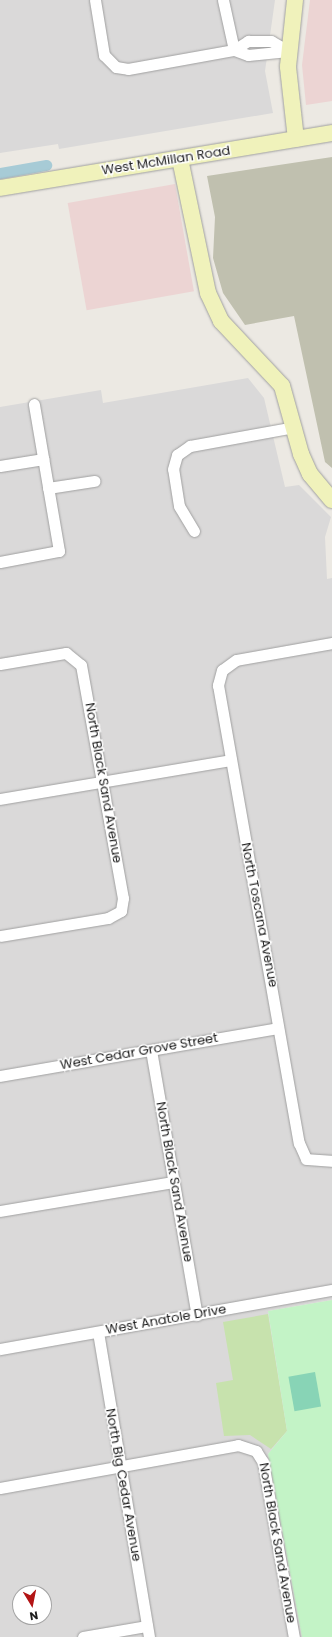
<!DOCTYPE html>
<html>
<head>
<meta charset="utf-8">
<style>
  body { margin:0 }
  #map { position:relative; width:332px; height:1637px; overflow:hidden; background:#ece9e3; font-family:Poppins,sans-serif }
  div>[style] { position:absolute }
  .residential>* { inset:0; background:#dad9d9 }
  .commercial>* { inset:0; background:#ecd4d3; transform-origin:0 0 }
  .construction>* { inset:0; background:#c0c0af }
  .grass>* { inset:0; background:#c7e2ad }
  .park>* { inset:0; background:#c3f3c6 }
  .pitch>* { inset:0; background:#88d4b6; transform-origin:0 0 }
  .canal>* { height:11px; margin:-5.5px; padding:0 5.5px; transform-origin:5.5px; border-radius:5.5px; background:#a7cbd6 }
  .roads { filter:drop-shadow(0 0 1px #a0a0a0) drop-shadow(0 0 1px #a0a0a0) }
  .street>* { height:11px; margin:-5.5px; padding:0 5.5px; transform-origin:5.5px; border-radius:5.5px; background:#fff }
  .secondary>* { height:16px; margin:-8px; padding:0 8px; transform-origin:8px; border-radius:8px; background:#f0f2bb }
  span { translate:-50% -50%; white-space:nowrap; text-align:center; line-height:1.15; -webkit-text-stroke:3px #fff; paint-order:stroke }
  .street-label { font-size:13px; color:#1c1c1c }
  .north { position:absolute; left:12px; top:1585px; width:40px; height:40px; box-sizing:border-box; background:#fff; border:1px solid #a4a4a4; border-radius:50%; rotate:170deg; font-size:11px; font-weight:700; line-height:16px; text-align:center; color:#1c1c1c }
  .north::after { content:''; display:block; margin:auto; width:14px; height:18px; background:#b31415; clip-path:polygon(50% 0,100% 100%,50% 72%,0 100%) }
</style>
</head>
<body>
<div id="map">
  <div class="residential">
    <i style="clip-path:polygon(0 0,275px 0,265px 71px,273px 113px,59px 149px,58px 144px,0 153px)"></i>
    <i style="clip-path:polygon(evenodd,248px 378px,264px 398px,285px 487px,299px 485px,331px 517px,325px 537px,327px 579px,332px 578px,332px 1300px,268px 1311px,287px 1431px,268px 1454px,302px 1637px,0 1637px,0 407px,101px 390px,103px 403px,248px 378px,20px 1593px,44px 1593px,44px 1617px,20px 1617px,20px 1593px)"></i>
  </div>
  <div class="commercial">
    <i style="clip-path:polygon(310px 0,332px 0,332px 101px,306px 105px,302px 65px)"></i>
    <i style="left:175px;top:184px;width:109px;height:109px;rotate:80deg"></i>
  </div>
  <div class="construction">
    <i style="clip-path:polygon(332px 157px,332px 468px,325px 462px,294px 316px,245px 325px,223px 293px,213px 258px,215px 217px,207px 176px)"></i>
  </div>
  <div class="grass">
    <i style="clip-path:polygon(268px 1314px,287px 1431px,271px 1449px,250px 1435px,224px 1436px,216px 1383px,233px 1380px,223px 1322px)"></i>
  </div>
  <div class="park">
    <i style="clip-path:polygon(332px 1300px,332px 1637px,302px 1637px,268px 1454px,287px 1431px,268px 1311px)"></i>
  </div>
  <div class="pitch">
    <i style="left:315px;top:1372px;width:35px;height:27px;rotate:80deg"></i>
  </div>
  <div class="canal">
    <i style="left:0;top:173px;width:47px;rotate:-9.9deg"></i>
  </div>
  <div class="roads">
    <div class="street">
      <i style="left:95px;top:0;width:56px;rotate:80.7deg"></i>
      <i style="left:104px;top:55px;width:17px;rotate:45deg"></i>
      <i style="left:116px;top:67px;width:12px;rotate:9deg"></i>
      <i style="left:128px;top:69px;width:108px;rotate:-10.2deg"></i>
      <i style="left:234px;top:50px;width:17px;rotate:-33deg"></i>
      <i style="left:248px;top:41px;width:23px"></i>
      <i style="left:271px;top:41px;width:20px;rotate:30deg"></i>
      <i style="left:288px;top:51px;width:40px;rotate:174.3deg"></i>
      <i style="left:248px;top:55px;width:15px;rotate:-160deg"></i>
      <i style="left:223px;top:0;width:51px;rotate:77.6deg"></i>
      <i style="left:0;top:466px;width:44px;rotate:-9.2deg"></i>
      <i style="left:48px;top:488px;width:47px;rotate:-8.7deg"></i>
      <i style="left:194px;top:531px;width:29px;rotate:-121deg"></i>
      <i style="left:179px;top:506px;width:37px;rotate:-99deg"></i>
      <i style="left:173px;top:469px;width:15px;rotate:-74deg"></i>
      <i style="left:177px;top:455px;width:16px;rotate:-35deg"></i>
      <i style="left:190px;top:446px;width:107px;rotate:-10.3deg"></i>
      <i style="left:0;top:562px;width:60px;rotate:-10.6deg"></i>
      <i style="left:59px;top:551px;width:149px;rotate:-99.7deg"></i>
      <i style="left:332px;top:643px;width:97px;rotate:170deg"></i>
      <i style="left:236px;top:660px;width:17px;rotate:144deg"></i>
      <i style="left:222px;top:670px;width:16px;rotate:105deg"></i>
      <i style="left:218px;top:685px;width:465px;rotate:80deg"></i>
      <i style="left:299px;top:1143px;width:17px;rotate:66deg"></i>
      <i style="left:306px;top:1159px;width:26px;rotate:4deg"></i>
      <i style="left:0;top:664px;width:67px;rotate:-9.5deg"></i>
      <i style="left:66px;top:653px;width:19px;rotate:39deg"></i>
      <i style="left:81px;top:665px;width:237px;rotate:79.8deg"></i>
      <i style="left:123px;top:898px;width:13px;rotate:99deg"></i>
      <i style="left:121px;top:911px;width:15px;rotate:152deg"></i>
      <i style="left:108px;top:918px;width:109px;rotate:170.5deg"></i>
      <i style="left:0;top:799px;width:234px;rotate:-9.6deg"></i>
      <i style="left:151px;top:1050px;width:269px;rotate:80.2deg"></i>
      <i style="left:0;top:1076px;width:282px;rotate:-9.8deg"></i>
      <i style="left:0;top:1211px;width:176px;rotate:-9.5deg"></i>
      <i style="left:98px;top:1332px;width:309px;rotate:80.5deg"></i>
      <i style="left:0;top:1349px;width:337px;rotate:-10.1deg"></i>
      <i style="left:0;top:1488px;width:242px;rotate:-10.2deg"></i>
      <i style="left:238px;top:1445px;width:19px;rotate:18deg"></i>
      <i style="left:256px;top:1451px;width:13px;rotate:58deg"></i>
      <i style="left:263px;top:1462px;width:178px;rotate:80deg"></i>
      <i style="left:83px;top:1637px;width:65px;rotate:-9.8deg"></i>
    </div>
    <div class="secondary">
      <i style="left:295px;top:0;width:67px;rotate:96deg"></i>
      <i style="left:288px;top:67px;width:72px;rotate:83.7deg"></i>
      <i style="left:180px;top:159px;width:137px;rotate:78.2deg"></i>
      <i style="left:208px;top:293px;width:31px;rotate:65deg"></i>
      <i style="left:221px;top:321px;width:89px;rotate:46.8deg"></i>
      <i style="left:282px;top:386px;width:71px;rotate:74.4deg"></i>
      <i style="left:301px;top:454px;width:22px;rotate:66deg"></i>
      <i style="left:310px;top:474px;width:34px;rotate:50deg"></i>
      <i style="left:0;top:188px;width:337px;rotate:-9.4deg"></i>
    </div>
  </div>
  <div class="street-label">
    <span style="left:166px;top:161px;rotate:-9deg">West McMillan Road</span>
    <span style="left:103px;top:783px;rotate:80deg">North Black Sand Avenue</span>
    <span style="left:259px;top:915px;rotate:79deg">North Toscana Avenue</span>
    <span style="left:139px;top:1052px;rotate:-10deg">West Cedar Grove Street</span>
    <span style="left:174px;top:1182px;rotate:80deg">North Black Sand Avenue</span>
    <span style="left:166px;top:1320px;rotate:-10deg">West Anatole Drive</span>
    <span style="left:123px;top:1485px;rotate:80deg">North Big Cedar Avenue</span>
    <span style="left:277px;top:1543px;rotate:80deg">North Black Sand Avenue</span>
  </div>
  <div class="north">N</div>
</div>
</body>
</html>
